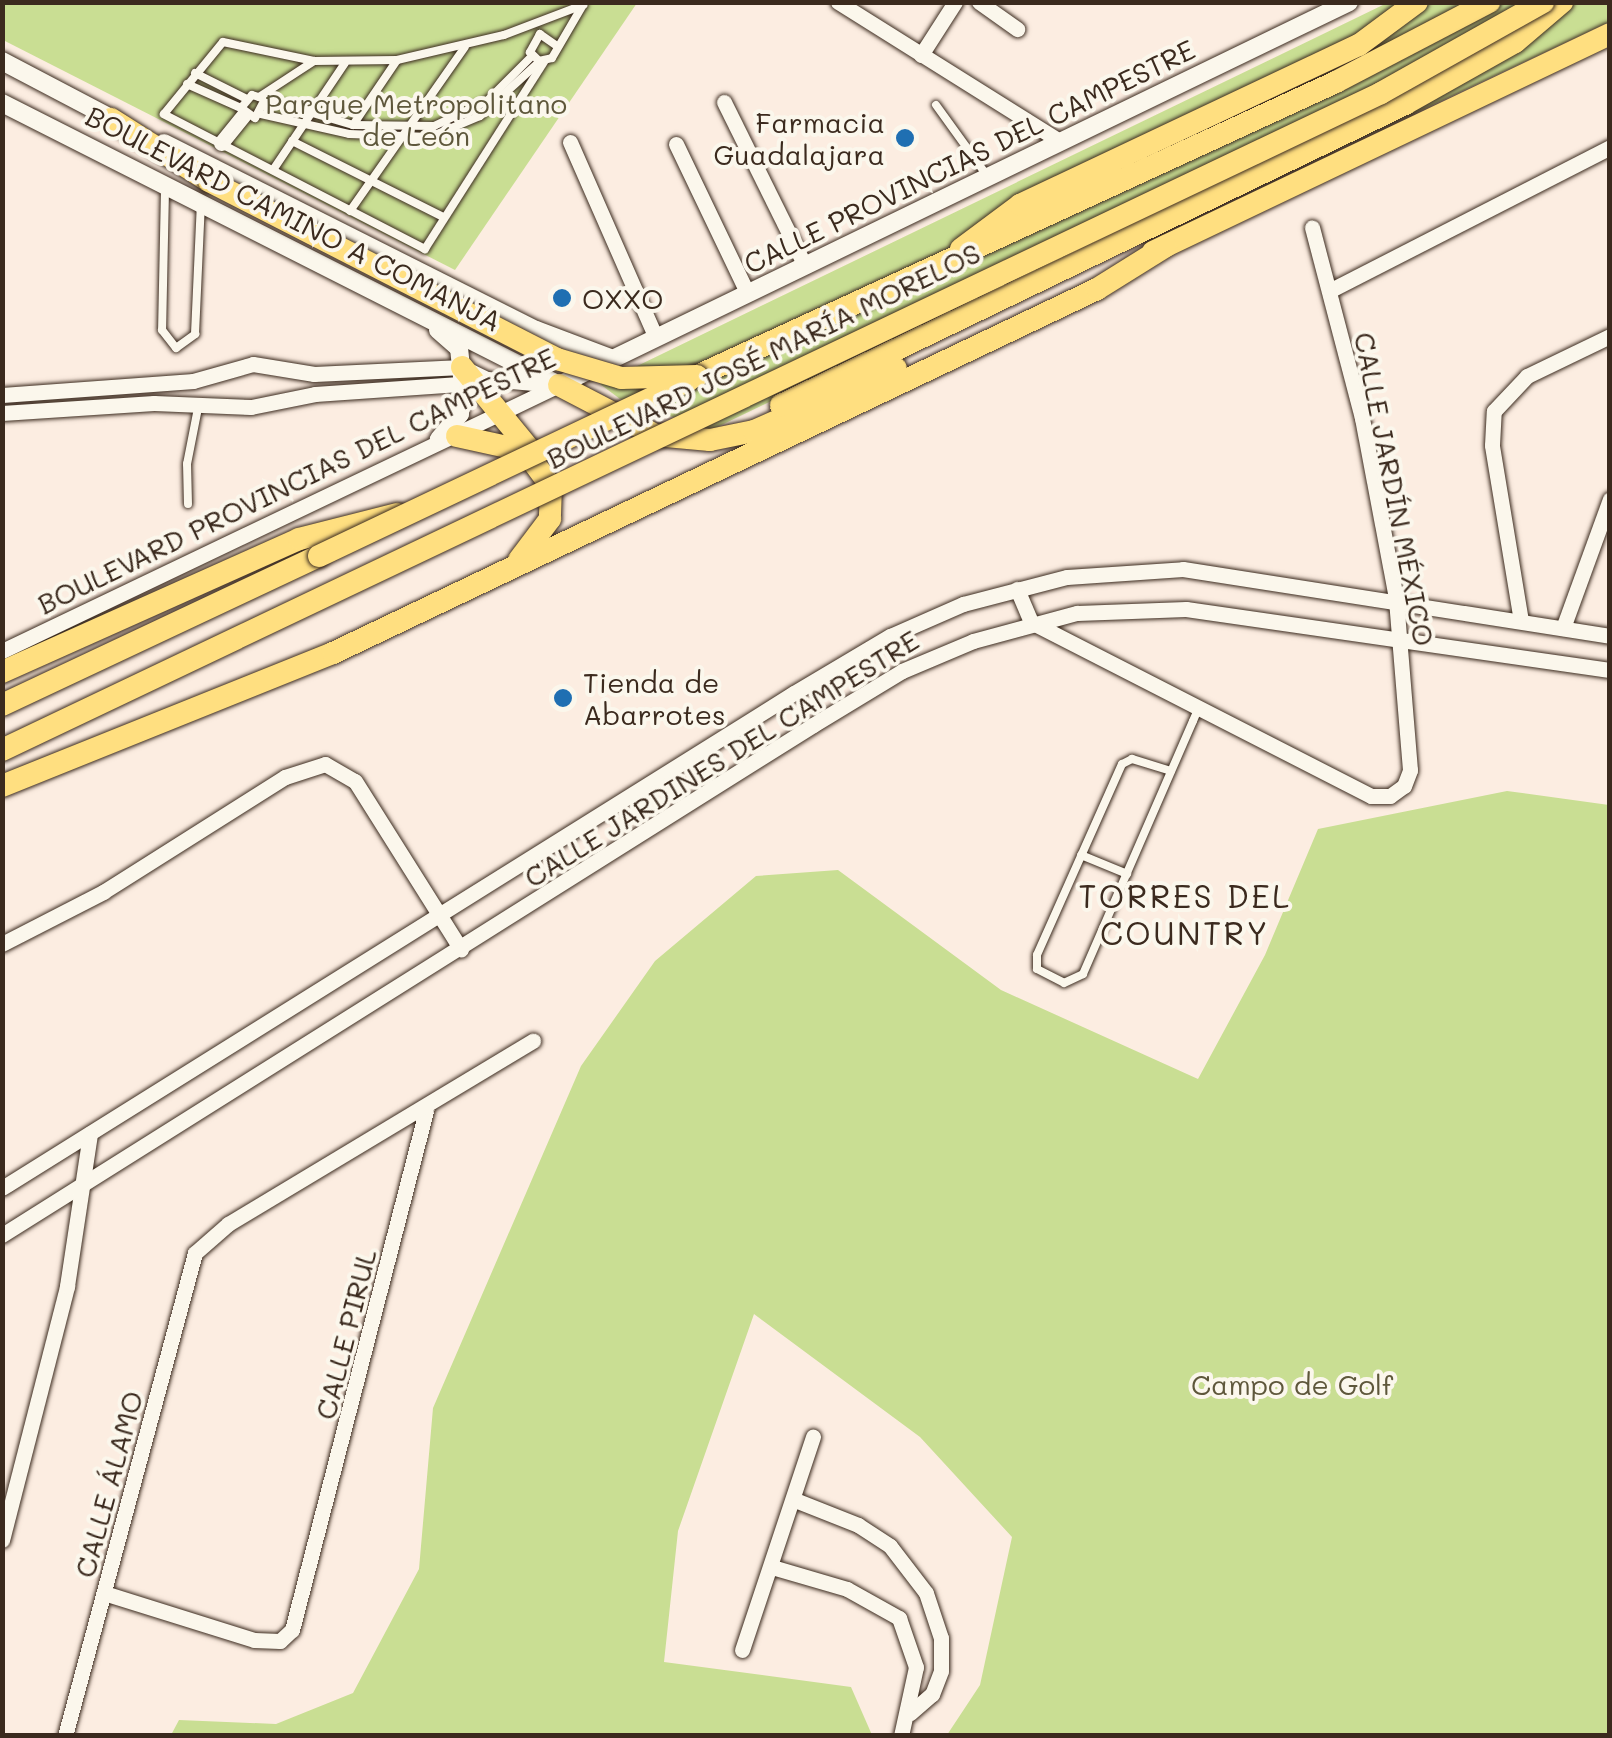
<!DOCTYPE html>
<html>
<head>
<meta charset="utf-8">
<style>
  body { margin:0 }
  #map { position:relative; width:1612px; height:1738px; overflow:hidden; background:#fcede1; font-family:Mali,sans-serif }
  div>[style] { position:absolute }
  .green>* { inset:0; background:#c9de93 }
  .roads { filter:drop-shadow(0 0 2px #3b2a1e) drop-shadow(0 0 2px #3b2a1e) }
  .service>* { height:8px; margin:-4px; padding:0 4px; transform-origin:4px; border-radius:4px; background:#fbf7ec }
  .minor>* { height:15px; margin:-7.5px; padding:0 7.5px; transform-origin:7.5px; border-radius:7.5px; background:#fbf7ec }
  .tertiary>* { height:18px; margin:-9px; padding:0 9px; transform-origin:9px; border-radius:9px; background:#fbf7ec }
  .primary>* { height:22px; margin:-11px; padding:0 11px; transform-origin:11px; border-radius:11px; background:#ffdf80 }
  .bridges { filter:drop-shadow(0 0 2px #3b2a1e) drop-shadow(0 0 2px #3b2a1e) }
  .primary-bridge>* { height:22px; margin:-11px; padding:0 11px; transform-origin:11px; border-radius:11px; background:#ffdf80 }
  .dots>* { width:28px; height:28px; translate:-50% -50%; box-sizing:border-box; border:5px solid #fbf7ec; border-radius:50% }
  span { translate:-50% -50%; white-space:nowrap; text-align:center; line-height:1.15; -webkit-text-stroke:8px #fbf7ec; paint-order:stroke }
  .park-label { font-size:28px; color:#5e573b }
  .poi-label { font-size:28px; color:#3b2a1e }
  .right { translate:-100% -50%; text-align:right }
  .left { translate:0 -50%; text-align:left }
  .street-label { font-size:28px; color:#3b2a1e }
  .quarter-label { font-size:32px; color:#3b2a1e; letter-spacing:2.5px }
  .frame { position:absolute; inset:0; border:5px solid #3b2a1e; pointer-events:none }
</style>
</head>
<body>
<div id="map">
  <div class="green">
    <i style="clip-path:polygon(2px 3px,637px 3px,455px 270px,3px 40px)"></i>
    <i style="clip-path:polygon(1387px 3px,1609px 3px,1609px 22px,915px 349px,1026px 279px,711px 430px,620px 399px,600px 384px)"></i>
    <i style="clip-path:polygon(1507px 791px,1609px 805px,1609px 1735px,947px 1735px,980px 1685px,1012px 1537px,920px 1437px,754px 1314px,678px 1531px,664px 1662px,851px 1687px,872px 1735px,171px 1735px,179px 1720px,276px 1724px,353px 1693px,419px 1569px,433px 1408px,581px 1066px,655px 961px,756px 876px,838px 870px,1001px 990px,1198px 1079px,1265px 955px,1318px 829px)"></i>
  </div>
  <div class="roads">
    <div class="service">
      <i style="left:557px;top:46px;width:21px;rotate:-145deg"></i>
      <i style="left:540px;top:34px;width:21px;rotate:119deg"></i>
      <i style="left:530px;top:52px;width:13px;rotate:45deg"></i>
      <i style="left:539px;top:61px;width:13px;rotate:-13deg"></i>
      <i style="left:552px;top:58px;width:61px;rotate:-59.7deg"></i>
      <i style="left:544px;top:62px;width:222px;rotate:122.5deg"></i>
      <i style="left:425px;top:249px;width:294px;rotate:-152.7deg"></i>
      <i style="left:164px;top:114px;width:93px;rotate:-50.7deg"></i>
      <i style="left:223px;top:42px;width:93px;rotate:11.8deg"></i>
      <i style="left:314px;top:61px;width:83px;rotate:-0.7deg"></i>
      <i style="left:397px;top:60px;width:110px;rotate:-13.2deg"></i>
      <i style="left:504px;top:35px;width:85px;rotate:-20.8deg"></i>
      <i style="left:195px;top:73px;width:56px;rotate:26.6deg"></i>
      <i style="left:187px;top:84px;width:59px;rotate:24deg"></i>
      <i style="left:259px;top:97px;width:66px;rotate:-33.2deg"></i>
      <i style="left:263px;top:103px;width:17px;rotate:118deg"></i>
      <i style="left:255px;top:118px;width:17px;rotate:-144deg"></i>
      <i style="left:241px;top:108px;width:17px;rotate:-50deg"></i>
      <i style="left:252px;top:95px;width:105px;rotate:16.5deg"></i>
      <i style="left:353px;top:125px;width:81px;rotate:0.7deg"></i>
      <i style="left:434px;top:126px;width:59px;rotate:-25.3deg"></i>
      <i style="left:487px;top:101px;width:64px;rotate:-45deg"></i>
      <i style="left:936px;top:105px;width:89px;rotate:54.2deg"></i>
      <i style="left:261px;top:114px;width:90px;rotate:12.8deg"></i>
      <i style="left:349px;top:134px;width:81px;rotate:2.1deg"></i>
      <i style="left:430px;top:137px;width:54px;rotate:-22.8deg"></i>
      <i style="left:480px;top:116px;width:79px;rotate:-42.4deg"></i>
      <i style="left:353px;top:125px;width:78px;rotate:-55.9deg"></i>
      <i style="left:292px;top:141px;width:169px;rotate:26.7deg"></i>
      <i style="left:273px;top:170px;width:129px;rotate:-56.1deg"></i>
      <i style="left:165px;top:190px;width:140px;rotate:91.2deg"></i>
      <i style="left:162px;top:330px;width:23px;rotate:52deg"></i>
      <i style="left:176px;top:348px;width:24px;rotate:-36deg"></i>
      <i style="left:195px;top:334px;width:130px;rotate:-87.4deg"></i>
      <i style="left:350px;top:211px;width:200px;rotate:-55deg"></i>
      <i style="left:188px;top:504px;width:40px;rotate:-91.4deg"></i>
      <i style="left:187px;top:464px;width:62px;rotate:-78.9deg"></i>
      <i style="left:1171px;top:771px;width:41px;rotate:-162.9deg"></i>
      <i style="left:1132px;top:759px;width:11px;rotate:153deg"></i>
      <i style="left:1122px;top:764px;width:209px;rotate:114deg"></i>
      <i style="left:1037px;top:955px;width:14px;rotate:90deg"></i>
      <i style="left:1037px;top:969px;width:30px;rotate:27deg"></i>
      <i style="left:1064px;top:983px;width:21px;rotate:-25deg"></i>
      <i style="left:1083px;top:974px;width:276px;rotate:-66.5deg"></i>
      <i style="left:1193px;top:721px;width:15px;rotate:-67deg"></i>
      <i style="left:1081px;top:855px;width:50px;rotate:22.4deg"></i>
    </div>
    <div class="minor">
      <i style="left:838px;top:2px;width:263px;rotate:32.1deg"></i>
      <i style="left:979px;top:2px;width:47px;rotate:35.4deg"></i>
      <i style="left:921px;top:55px;width:63px;rotate:-57.3deg"></i>
      <i style="left:724px;top:102px;width:183px;rotate:63.7deg"></i>
      <i style="left:570px;top:142px;width:214px;rotate:66.3deg"></i>
      <i style="left:221px;top:143px;width:36px;rotate:-51deg"></i>
      <i style="left:676px;top:144px;width:166px;rotate:64.4deg"></i>
      <i style="left:1331px;top:290px;width:314px;rotate:-27.1deg"></i>
      <i style="left:2px;top:395px;width:192px;rotate:-4.2deg"></i>
      <i style="left:193px;top:381px;width:62px;rotate:-15.8deg"></i>
      <i style="left:253px;top:364px;width:62px;rotate:9.3deg"></i>
      <i style="left:314px;top:374px;width:148px;rotate:-2.7deg"></i>
      <i style="left:462px;top:367px;width:28px;rotate:26deg"></i>
      <i style="left:487px;top:379px;width:69px;rotate:5deg"></i>
      <i style="left:2px;top:413px;width:152px;rotate:-3.8deg"></i>
      <i style="left:154px;top:403px;width:97px;rotate:2.4deg"></i>
      <i style="left:251px;top:407px;width:65px;rotate:-11.5deg"></i>
      <i style="left:315px;top:394px;width:159px;rotate:-4deg"></i>
      <i style="left:1017px;top:589px;width:36px;rotate:67deg"></i>
      <i style="left:1031px;top:622px;width:382px;rotate:27.1deg"></i>
      <i style="left:1371px;top:796px;width:19px"></i>
      <i style="left:1390px;top:796px;width:17px;rotate:-36deg"></i>
      <i style="left:1404px;top:786px;width:17px;rotate:-69deg"></i>
      <i style="left:1410px;top:770px;width:173px;rotate:-94.7deg"></i>
      <i style="left:1396px;top:598px;width:183px;rotate:-100.7deg"></i>
      <i style="left:1362px;top:418px;width:197px;rotate:-104.7deg"></i>
      <i style="left:1521px;top:621px;width:178px;rotate:-99.4deg"></i>
      <i style="left:1492px;top:445px;width:34px;rotate:-87deg"></i>
      <i style="left:1494px;top:411px;width:48px;rotate:-46.7deg"></i>
      <i style="left:1527px;top:376px;width:92px;rotate:-25.7deg"></i>
      <i style="left:1563px;top:628px;width:137px;rotate:-70deg"></i>
      <i style="left:2px;top:651px;width:617px;rotate:-25.53deg"></i>
      <i style="left:2px;top:944px;width:114px;rotate:-27.2deg"></i>
      <i style="left:103px;top:892px;width:215px;rotate:-32.3deg"></i>
      <i style="left:285px;top:777px;width:42px;rotate:-18deg"></i>
      <i style="left:325px;top:764px;width:34px;rotate:30deg"></i>
      <i style="left:355px;top:781px;width:199px;rotate:57.8deg"></i>
      <i style="left:2px;top:1188px;width:934px;rotate:-32.01deg"></i>
      <i style="left:794px;top:693px;width:112px;rotate:-30.7deg"></i>
      <i style="left:890px;top:636px;width:80px;rotate:-23.7deg"></i>
      <i style="left:963px;top:604px;width:107px;rotate:-14.6deg"></i>
      <i style="left:1067px;top:577px;width:116px;rotate:-3.9deg"></i>
      <i style="left:1183px;top:569px;width:432px;rotate:8.9deg"></i>
      <i style="left:2px;top:1235px;width:958px;rotate:-32.16deg"></i>
      <i style="left:813px;top:725px;width:104px;rotate:-31.2deg"></i>
      <i style="left:902px;top:671px;width:77px;rotate:-22.9deg"></i>
      <i style="left:973px;top:641px;width:108px;rotate:-15.1deg"></i>
      <i style="left:1077px;top:613px;width:109px;rotate:-2.1deg"></i>
      <i style="left:1186px;top:609px;width:428px;rotate:8.2deg"></i>
      <i style="left:795px;top:1500px;width:68px;rotate:21.6deg"></i>
      <i style="left:858px;top:1525px;width:38px;rotate:33deg"></i>
      <i style="left:890px;top:1546px;width:59px;rotate:52.5deg"></i>
      <i style="left:926px;top:1593px;width:47px;rotate:71.6deg"></i>
      <i style="left:941px;top:1638px;width:33px;rotate:90deg"></i>
      <i style="left:941px;top:1671px;width:25px;rotate:111deg"></i>
      <i style="left:932px;top:1694px;width:29px;rotate:139deg"></i>
      <i style="left:2px;top:1540px;width:262px;rotate:-75.6deg"></i>
      <i style="left:67px;top:1286px;width:154px;rotate:-81.4deg"></i>
      <i style="left:772px;top:1567px;width:78px;rotate:16.3deg"></i>
      <i style="left:847px;top:1589px;width:60px;rotate:29.1deg"></i>
      <i style="left:899px;top:1618px;width:52px;rotate:70.9deg"></i>
      <i style="left:916px;top:1667px;width:71px;rotate:102.3deg"></i>
      <i style="left:104px;top:1593px;width:157px;rotate:17.4deg"></i>
      <i style="left:254px;top:1640px;width:26px;rotate:2deg"></i>
      <i style="left:280px;top:1641px;width:16px;rotate:-43deg"></i>
      <i style="left:292px;top:1630px;width:536px;rotate:-75.52deg"></i>
      <i style="left:742px;top:1650px;width:225px;rotate:-71.6deg"></i>
      <i style="left:65px;top:1736px;width:500px;rotate:-74.94deg"></i>
      <i style="left:195px;top:1253px;width:44px;rotate:-41.3deg"></i>
      <i style="left:228px;top:1224px;width:356px;rotate:-31deg"></i>
    </div>
    <div class="tertiary">
      <i style="left:2px;top:61px;width:136px;rotate:27.7deg"></i>
      <i style="left:2px;top:103px;width:624px;rotate:26.85deg"></i>
      <i style="left:559px;top:385px;width:878px;rotate:-25.86deg"></i>
      <i style="left:164px;top:143px;width:416px;rotate:26.7deg"></i>
      <i style="left:536px;top:330px;width:82px;rotate:20.6deg"></i>
      <i style="left:438px;top:330px;width:28px;rotate:41deg"></i>
      <i style="left:459px;top:348px;width:37px;rotate:84deg"></i>
      <i style="left:463px;top:385px;width:29px;rotate:96deg"></i>
      <i style="left:460px;top:414px;width:33px;rotate:130deg"></i>
    </div>
    <div class="primary">
      <i style="left:111px;top:119px;width:116px;rotate:32.3deg"></i>
      <i style="left:961px;top:249px;width:74px;rotate:-36.7deg"></i>
      <i style="left:1020px;top:205px;width:375px;rotate:-25.3deg"></i>
      <i style="left:1359px;top:45px;width:72px;rotate:-36.6deg"></i>
      <i style="left:1153px;top:252px;width:506px;rotate:-25.5deg"></i>
      <i style="left:462px;top:367px;width:115px;rotate:50.6deg"></i>
      <i style="left:697px;top:376px;width:703px;rotate:-24.71deg"></i>
      <i style="left:1336px;top:82px;width:173px;rotate:-27.6deg"></i>
      <i style="left:559px;top:385px;width:108px;rotate:27.5deg"></i>
      <i style="left:655px;top:435px;width:55px;rotate:5.2deg"></i>
      <i style="left:710px;top:440px;width:45px;rotate:-11.6deg"></i>
      <i style="left:754px;top:431px;width:155px;rotate:-23.9deg"></i>
      <i style="left:781px;top:405px;width:693px;rotate:-25.75deg"></i>
      <i style="left:1405px;top:104px;width:126px;rotate:-29.4deg"></i>
      <i style="left:1515px;top:42px;width:62px;rotate:-40.4deg"></i>
      <i style="left:457px;top:436px;width:70px;rotate:12.4deg"></i>
      <i style="left:525px;top:451px;width:44px;rotate:53.4deg"></i>
      <i style="left:551px;top:486px;width:33px;rotate:92deg"></i>
      <i style="left:550px;top:519px;width:51px;rotate:127.1deg"></i>
      <i style="left:2px;top:672px;width:325px;rotate:-24.1deg"></i>
      <i style="left:299px;top:539px;width:101px;rotate:-14.3deg"></i>
      <i style="left:2px;top:705px;width:350px;rotate:-25.2deg"></i>
      <i style="left:2px;top:786px;width:357px;rotate:-21.9deg"></i>
      <i style="left:333px;top:653px;width:846px;rotate:-25.47deg"></i>
      <i style="left:1097px;top:289px;width:81px;rotate:-31.9deg"></i>
    </div>
  </div>
  <div class="bridges">
    <div class="primary-bridge">
      <i style="left:209px;top:181px;width:391px;rotate:27.1deg"></i>
      <i style="left:557px;top:359px;width:67px;rotate:16.5deg"></i>
      <i style="left:621px;top:378px;width:76px;rotate:-1.5deg"></i>
      <i style="left:319px;top:556px;width:410px;rotate:-25.4deg"></i>
      <i style="left:2px;top:750px;width:1528px;rotate:-25.47deg"></i>
      <i style="left:1381px;top:93px;width:186px;rotate:-29.3deg"></i>
    </div>
  </div>
  <div class="dots">
    <i style="left:905px;top:138px;background:#1f6fb2"></i>
    <i style="left:562px;top:298px;background:#1f6fb2"></i>
    <i style="left:563px;top:698px;background:#1f6fb2"></i>
  </div>
  <div class="park-label">
    <span style="left:416px;top:119px">Parque Metropolitano<br>de León</span>
    <span style="left:1292px;top:1384px">Campo de Golf</span>
  </div>
  <div class="poi-label">
    <span class="right" style="left:885px;top:138px">Farmacia<br>Guadalajara</span>
    <span class="left" style="left:582px;top:298px">OXXO</span>
    <span class="left" style="left:583px;top:698px">Tienda de<br>Abarrotes</span>
  </div>
  <div class="street-label">
    <span style="left:969px;top:156px;rotate:-26deg">CALLE PROVINCIAS DEL CAMPESTRE</span>
    <span style="left:294px;top:218px;rotate:27deg">BOULEVARD CAMINO A COMANJA</span>
    <span style="left:763px;top:355px;rotate:-26deg">BOULEVARD JOSÉ MARÍA MORELOS</span>
    <span style="left:296px;top:480px;rotate:-26deg">BOULEVARD PROVINCIAS DEL CAMPESTRE</span>
    <span style="left:1395px;top:489px;rotate:79deg">CALLE JARDÍN MÉXICO</span>
    <span style="left:721px;top:758px;rotate:-32deg">CALLE JARDINES DEL CAMPESTRE</span>
    <span style="left:345px;top:1334px;rotate:-76deg">CALLE PIRUL</span>
    <span style="left:108px;top:1484px;rotate:-75deg">CALLE ÁLAMO</span>
  </div>
  <div class="quarter-label">
    <span style="left:1185px;top:914px">TORRES DEL<br>COUNTRY</span>
  </div>
  <div class="frame"></div>
</div>
</body>
</html>
